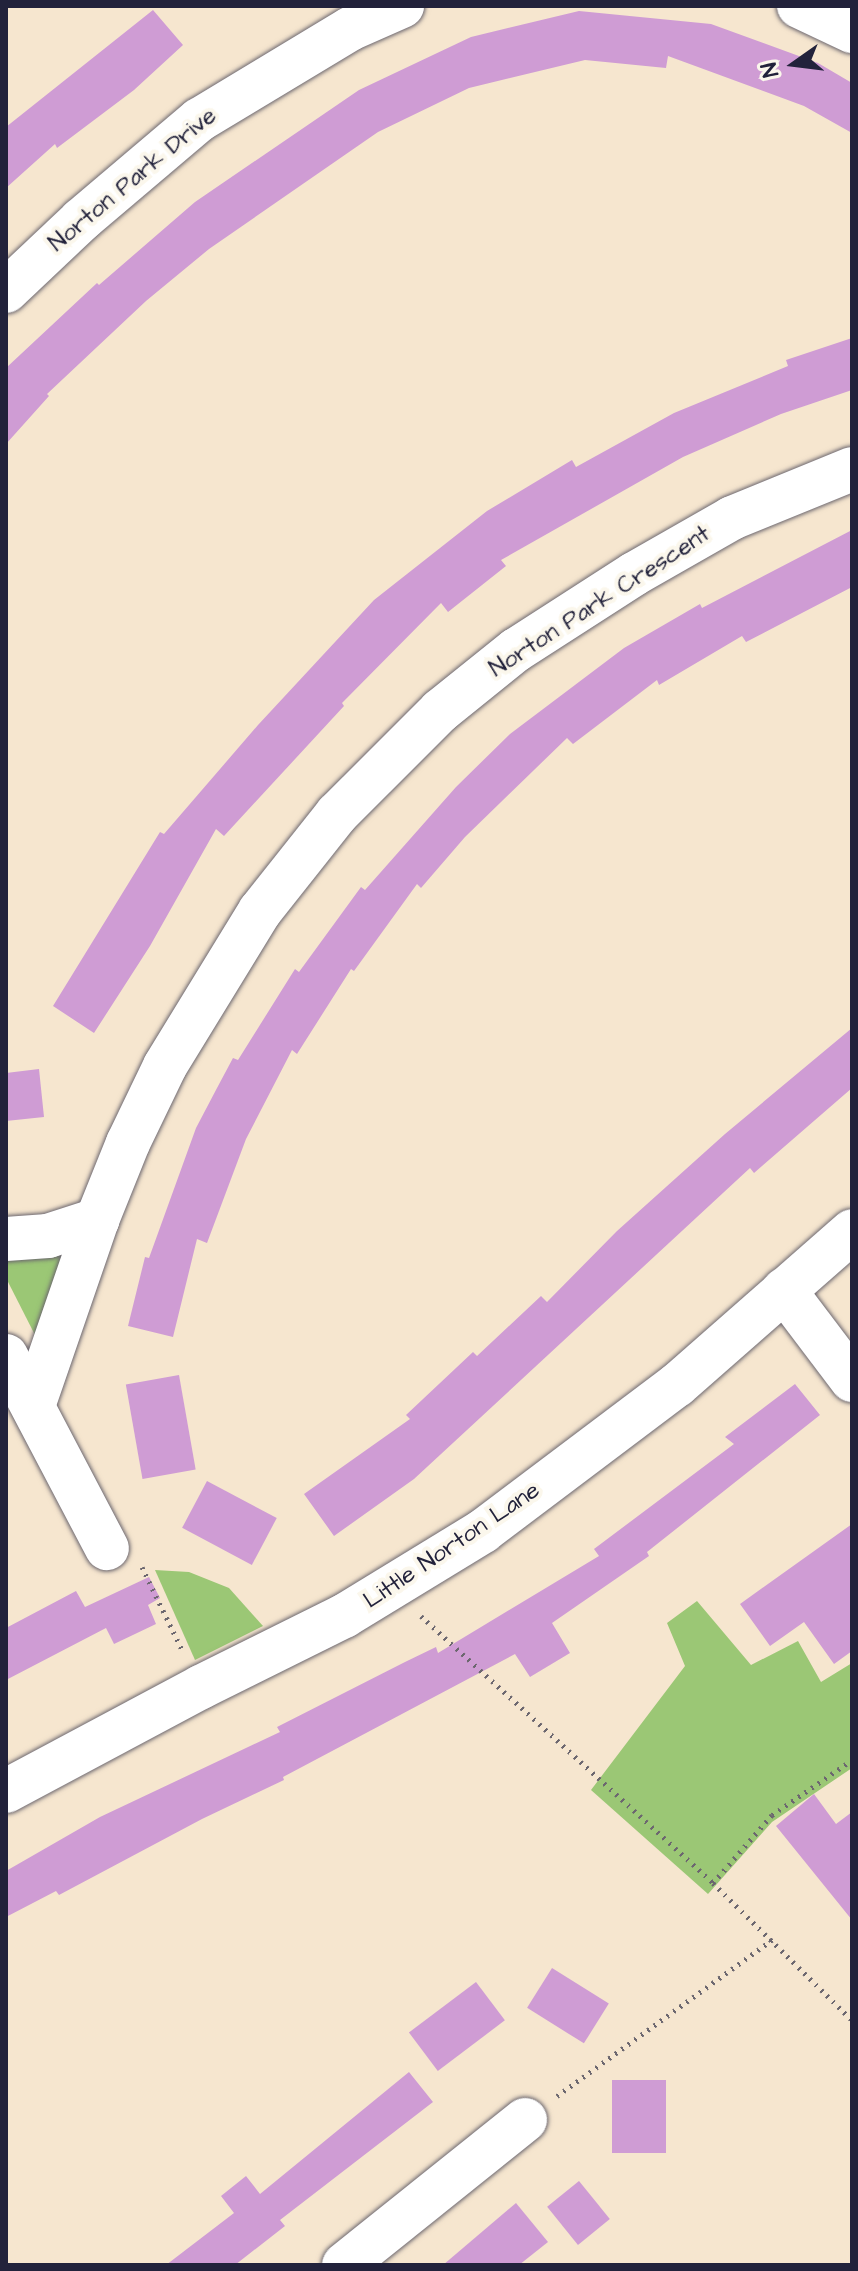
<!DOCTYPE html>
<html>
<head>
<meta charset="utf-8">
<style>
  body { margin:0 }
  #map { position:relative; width:858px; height:2271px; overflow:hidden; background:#f6e6cf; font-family:"Architects Daughter",sans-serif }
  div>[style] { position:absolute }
  .green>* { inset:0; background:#9bc775 }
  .building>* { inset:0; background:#cf9cd4; transform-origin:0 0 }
  .path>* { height:5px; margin-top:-2.5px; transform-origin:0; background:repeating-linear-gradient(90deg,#6c676f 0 2px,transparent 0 8px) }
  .roads { filter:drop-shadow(0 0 2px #6c676f) drop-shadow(0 0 2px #6c676f) }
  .street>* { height:44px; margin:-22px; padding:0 22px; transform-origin:22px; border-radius:22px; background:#fff }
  span { translate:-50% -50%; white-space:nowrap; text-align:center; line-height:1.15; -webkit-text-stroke:8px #fbf7ec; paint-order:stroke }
  .street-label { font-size:24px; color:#22223b }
  .frame { position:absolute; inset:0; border:8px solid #22223b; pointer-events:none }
  .north { position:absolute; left:754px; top:24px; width:80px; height:80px; -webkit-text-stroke:6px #fbf7ec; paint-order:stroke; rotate:256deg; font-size:22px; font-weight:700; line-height:32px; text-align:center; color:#22223b }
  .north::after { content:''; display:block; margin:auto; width:28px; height:36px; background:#22223b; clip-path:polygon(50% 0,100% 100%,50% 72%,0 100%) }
</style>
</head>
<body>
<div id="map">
  <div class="green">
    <i style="clip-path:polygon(65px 1248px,35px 1335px,6px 1278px,6px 1256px)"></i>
    <i style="clip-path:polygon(155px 1570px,189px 1572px,229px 1588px,263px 1626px,195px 1660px)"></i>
    <i style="clip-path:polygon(697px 1601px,751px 1665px,798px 1641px,821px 1682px,852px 1663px,852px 1768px,772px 1822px,708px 1894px,591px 1790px,685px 1666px,667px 1623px)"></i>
  </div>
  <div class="building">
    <i style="clip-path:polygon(153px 10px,183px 45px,134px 90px,57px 148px,55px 144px,6px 188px,6px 127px)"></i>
    <i style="clip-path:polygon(579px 11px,711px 24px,818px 63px,852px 83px,852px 133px,804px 106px,668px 56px,666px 68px,585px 60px,469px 88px,378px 132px,209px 249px,146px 301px,47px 394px,49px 396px,6px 444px,6px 368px,97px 283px,99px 285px,195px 202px,359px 90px,471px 37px)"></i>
    <i style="clip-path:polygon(852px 338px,852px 390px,781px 414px,683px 457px,501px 560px,506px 566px,448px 612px,441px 603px,342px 703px,344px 706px,224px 836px,216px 829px,150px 946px,94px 1033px,53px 1006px,160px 832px,164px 834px,258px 725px,374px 600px,487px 511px,572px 460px,576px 467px,674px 413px,788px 366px,786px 360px)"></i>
    <i style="clip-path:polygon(852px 530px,852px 587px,746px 642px,742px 636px,659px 685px,657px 680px,573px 744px,567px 738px,465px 837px,421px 888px,417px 884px,354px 971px,351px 969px,297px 1054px,292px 1050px,246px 1139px,207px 1243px,197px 1239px,173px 1337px,128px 1326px,145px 1257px,149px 1258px,196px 1128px,217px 1088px,233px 1058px,238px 1060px,295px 969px,299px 972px,361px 887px,365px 890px,456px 787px,510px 734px,624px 648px,700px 604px,702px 608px)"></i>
    <i style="clip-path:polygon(852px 1028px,852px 1088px,754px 1173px,750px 1168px,414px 1479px,334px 1536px,304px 1494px,410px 1419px,406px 1415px,473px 1352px,477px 1356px,541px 1296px,547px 1302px,617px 1231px,725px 1134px)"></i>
    <i style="clip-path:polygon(39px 1069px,44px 1117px,6px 1121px,6px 1073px)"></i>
    <i style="left:179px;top:1375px;width:96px;height:54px;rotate:80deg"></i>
    <i style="clip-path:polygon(795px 1384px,820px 1415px,647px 1552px,649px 1556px,552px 1623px,570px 1653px,530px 1677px,515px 1654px,283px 1777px,284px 1780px,202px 1819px,59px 1895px,56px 1891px,6px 1917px,6px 1871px,100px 1817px,280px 1732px,277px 1727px,405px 1662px,436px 1647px,438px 1653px,599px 1556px,594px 1549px,734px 1444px,725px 1437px)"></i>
    <i style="left:207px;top:1481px;width:79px;height:53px;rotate:28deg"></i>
    <i style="clip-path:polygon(852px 1524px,852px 1651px,834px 1664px,804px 1622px,770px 1646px,740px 1604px)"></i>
    <i style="clip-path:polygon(149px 1577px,160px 1598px,148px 1605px,156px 1624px,114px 1644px,106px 1628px,6px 1680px,6px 1628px,76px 1591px,85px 1607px)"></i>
    <i style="clip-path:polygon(814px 1794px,836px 1824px,852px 1812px,852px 1920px,776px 1826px)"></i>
    <i style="left:552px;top:1968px;width:67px;height:47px;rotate:32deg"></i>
    <i style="left:476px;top:1982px;width:48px;height:84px;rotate:53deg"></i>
    <i style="clip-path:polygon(409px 2072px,433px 2102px,280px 2220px,285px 2226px,235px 2265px,166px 2265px,234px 2213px,221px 2196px,246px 2176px,260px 2194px)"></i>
    <i style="left:612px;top:2080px;width:54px;height:73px"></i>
    <i style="left:579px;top:2181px;width:49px;height:41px;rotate:51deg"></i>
    <i style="clip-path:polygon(516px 2203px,548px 2242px,519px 2265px,443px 2265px)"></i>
  </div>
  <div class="path">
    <i style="left:142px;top:1567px;width:94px;rotate:64.2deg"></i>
    <i style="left:421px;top:1616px;width:396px;rotate:42.4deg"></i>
    <i style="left:713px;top:1883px;width:195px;rotate:44.6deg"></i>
    <i style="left:713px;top:1883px;width:90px;rotate:-49.1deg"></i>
    <i style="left:772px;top:1815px;width:97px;rotate:-34.5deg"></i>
    <i style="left:557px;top:2096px;width:267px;rotate:-36deg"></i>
  </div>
  <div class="roads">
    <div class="street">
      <i style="left:799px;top:6px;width:59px;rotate:25.3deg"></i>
      <i style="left:6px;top:291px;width:103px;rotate:-43.4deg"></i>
      <i style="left:81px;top:220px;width:155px;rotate:-40.3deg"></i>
      <i style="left:199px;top:120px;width:176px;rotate:-31.1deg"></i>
      <i style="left:350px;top:29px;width:57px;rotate:-23.9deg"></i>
      <i style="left:6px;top:1239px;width:42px;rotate:-4.1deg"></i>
      <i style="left:48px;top:1236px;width:52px;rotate:-18.1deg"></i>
      <i style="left:784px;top:1290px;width:113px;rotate:52.9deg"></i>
      <i style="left:6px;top:1356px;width:217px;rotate:62.3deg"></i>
      <i style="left:33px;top:1406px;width:197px;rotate:-71deg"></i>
      <i style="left:97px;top:1220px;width:83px;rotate:-68.1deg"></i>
      <i style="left:128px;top:1143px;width:85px;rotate:-64.3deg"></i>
      <i style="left:165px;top:1066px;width:182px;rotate:-58.5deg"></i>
      <i style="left:260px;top:911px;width:124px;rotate:-51.6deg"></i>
      <i style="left:337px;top:814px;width:146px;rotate:-45deg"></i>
      <i style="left:440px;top:711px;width:97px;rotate:-38.8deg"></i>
      <i style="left:516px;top:650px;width:140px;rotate:-32.8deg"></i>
      <i style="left:634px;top:574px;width:113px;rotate:-29.7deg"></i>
      <i style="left:732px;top:518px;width:130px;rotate:-22.2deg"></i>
      <i style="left:6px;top:1791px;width:221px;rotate:-28.1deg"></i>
      <i style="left:201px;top:1687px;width:160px;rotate:-26.4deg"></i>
      <i style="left:344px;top:1616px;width:163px;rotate:-31.4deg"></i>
      <i style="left:483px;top:1531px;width:243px;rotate:-37deg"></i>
      <i style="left:677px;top:1385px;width:233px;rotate:-41.3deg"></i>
      <i style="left:344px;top:2265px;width:232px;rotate:-38.7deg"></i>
    </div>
  </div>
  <div class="street-label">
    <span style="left:133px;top:180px;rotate:-40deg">Norton Park Drive</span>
    <span style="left:600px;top:602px;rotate:-33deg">Norton Park Crescent</span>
    <span style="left:452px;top:1546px;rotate:-34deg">Little Norton Lane</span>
  </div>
  <div class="frame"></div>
  <div class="north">N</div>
</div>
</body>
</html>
